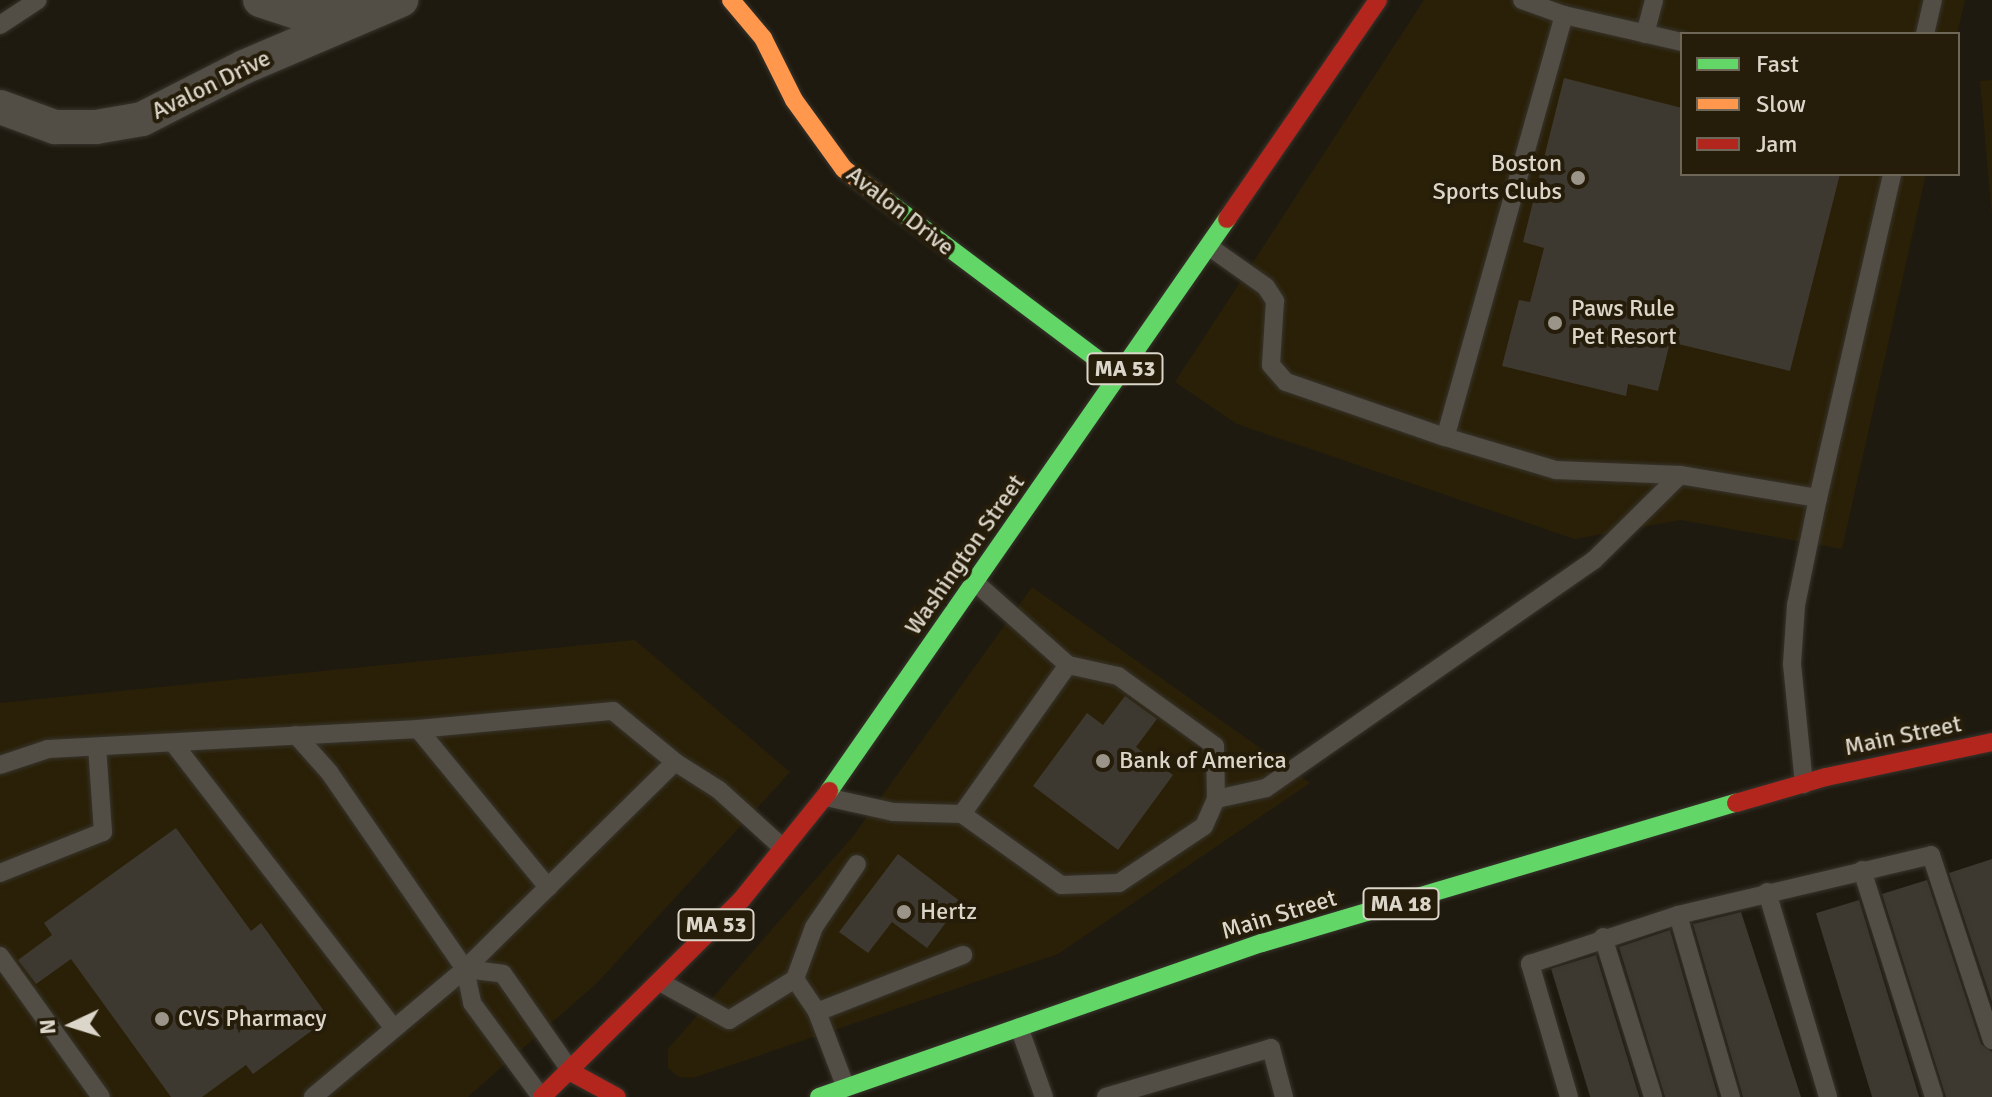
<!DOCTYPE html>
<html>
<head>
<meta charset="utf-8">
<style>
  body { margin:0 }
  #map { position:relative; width:1992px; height:1097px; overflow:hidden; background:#1f1a0f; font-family:Signika,sans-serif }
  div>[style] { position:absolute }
  .built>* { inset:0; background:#2a2007 }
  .building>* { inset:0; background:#3e3930; transform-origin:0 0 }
  .roads { filter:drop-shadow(0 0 2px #37342d) drop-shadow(0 0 2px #37342d) }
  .lane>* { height:18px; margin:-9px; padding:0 9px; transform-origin:9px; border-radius:9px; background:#524e46 }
  .street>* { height:34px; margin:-17px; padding:0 17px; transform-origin:17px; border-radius:17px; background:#524e46 }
  .fast>* { height:18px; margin:-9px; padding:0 9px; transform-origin:9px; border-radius:9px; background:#63d668 }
  .slow>* { height:18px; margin:-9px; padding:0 9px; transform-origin:9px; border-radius:9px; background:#ff974d }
  .jam>* { height:18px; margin:-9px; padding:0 9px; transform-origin:9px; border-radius:9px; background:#b3261e }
  .dots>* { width:22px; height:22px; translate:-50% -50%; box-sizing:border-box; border:4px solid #251c09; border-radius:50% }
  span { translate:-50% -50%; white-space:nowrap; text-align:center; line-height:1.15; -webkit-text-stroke:8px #251c09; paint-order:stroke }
  .shield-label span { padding:2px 6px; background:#251c09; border:2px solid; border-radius:6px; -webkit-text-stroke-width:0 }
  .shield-label { font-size:22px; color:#dcd6ca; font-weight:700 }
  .street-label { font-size:24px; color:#dcd6ca }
  .poi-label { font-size:24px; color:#dcd6ca }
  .right { translate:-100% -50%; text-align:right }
  .left { translate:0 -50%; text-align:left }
  .legend { position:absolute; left:1680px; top:32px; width:280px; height:144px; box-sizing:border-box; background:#251c09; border:2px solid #6e6656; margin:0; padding:10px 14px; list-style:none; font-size:24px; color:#dcd6ca }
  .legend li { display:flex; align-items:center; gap:16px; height:40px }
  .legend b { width:40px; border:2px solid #6e6656 }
  .north { position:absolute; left:32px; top:985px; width:80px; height:80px; -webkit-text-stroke:6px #251c09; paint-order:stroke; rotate:266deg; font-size:22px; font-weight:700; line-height:32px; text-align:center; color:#dcd6ca }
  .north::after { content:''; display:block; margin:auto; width:28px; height:36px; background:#dcd6ca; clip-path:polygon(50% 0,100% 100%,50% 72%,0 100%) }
</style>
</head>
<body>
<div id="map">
  <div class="built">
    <i style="clip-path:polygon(1424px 0,1965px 0,1957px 34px,1682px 34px,1682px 174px,1926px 174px,1842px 549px,1681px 520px,1575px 539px,1237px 424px,1175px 382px)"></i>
    <i style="clip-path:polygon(1992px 80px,1992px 216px,1980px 81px)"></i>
    <i style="clip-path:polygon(1032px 587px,1310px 783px,1058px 954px,693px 1078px,679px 1077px,668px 1068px,668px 1049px,854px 835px)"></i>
    <i style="clip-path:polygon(635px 640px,790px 772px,598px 982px,468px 1097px,0 1097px,0 703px)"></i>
  </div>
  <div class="building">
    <i style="clip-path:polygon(1564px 78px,1682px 108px,1682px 174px,1840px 174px,1790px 371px,1670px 342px,1658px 391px,1628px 384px,1626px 396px,1502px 366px,1519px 300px,1530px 302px,1544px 248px,1523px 242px)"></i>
    <i style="clip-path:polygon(1125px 696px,1157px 719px,1136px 747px,1173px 775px,1118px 850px,1033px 786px,1087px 713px,1103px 725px)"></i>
    <i style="clip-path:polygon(176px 828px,251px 931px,261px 923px,329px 1018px,253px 1074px,246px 1065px,202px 1097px,171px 1097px,71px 959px,36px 984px,18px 960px,52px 935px,44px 923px)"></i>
    <i style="clip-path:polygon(898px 854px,961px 902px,927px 948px,892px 922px,868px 953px,839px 932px)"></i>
    <i style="clip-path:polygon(1992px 859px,1992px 1002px,1949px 873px)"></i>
    <i style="clip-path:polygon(1927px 880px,1981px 1044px,1992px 1052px,1992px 1097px,1946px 1097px,1882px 894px)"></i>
    <i style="left:1859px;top:900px;width:207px;height:45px;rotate:73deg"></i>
    <i style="clip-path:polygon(1741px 912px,1801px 1097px,1743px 1097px,1693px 924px)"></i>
    <i style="clip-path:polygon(1670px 930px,1718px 1097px,1665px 1097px,1619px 947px)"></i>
    <i style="left:1596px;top:955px;width:149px;height:47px;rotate:73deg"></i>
  </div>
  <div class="roads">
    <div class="lane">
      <i style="left:1522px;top:0;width:45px;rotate:19.7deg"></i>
      <i style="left:1564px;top:15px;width:438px;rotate:105.7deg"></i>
      <i style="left:1445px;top:437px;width:116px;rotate:16.6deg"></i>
      <i style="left:1556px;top:470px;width:124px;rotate:2.3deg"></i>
      <i style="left:1680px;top:475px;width:140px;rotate:9.5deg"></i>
      <i style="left:1818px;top:498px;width:109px;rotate:101.6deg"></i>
      <i style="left:1796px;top:605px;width:59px;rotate:93.9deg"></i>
      <i style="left:1792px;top:664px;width:121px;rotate:84.3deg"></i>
      <i style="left:1564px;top:15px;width:121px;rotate:12.9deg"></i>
      <i style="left:0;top:25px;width:45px;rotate:-33.3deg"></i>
      <i style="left:1645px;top:34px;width:35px;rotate:-75deg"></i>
      <i style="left:1925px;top:34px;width:35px;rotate:-77deg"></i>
      <i style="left:1211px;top:248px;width:67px;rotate:35.3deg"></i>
      <i style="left:1266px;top:287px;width:17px;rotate:57deg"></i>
      <i style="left:1275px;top:301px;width:64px;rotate:93.6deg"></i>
      <i style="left:1271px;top:365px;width:23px;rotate:49deg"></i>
      <i style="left:1286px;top:382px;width:168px;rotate:19.1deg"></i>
      <i style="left:1818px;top:498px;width:332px;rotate:-77.1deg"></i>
      <i style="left:418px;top:729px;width:205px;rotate:50.6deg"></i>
      <i style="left:296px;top:735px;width:50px;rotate:48.3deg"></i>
      <i style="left:329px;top:772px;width:239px;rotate:55.4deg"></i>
      <i style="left:465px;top:969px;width:35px;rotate:78deg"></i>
      <i style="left:472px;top:1003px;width:117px;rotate:53.7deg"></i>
      <i style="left:174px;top:744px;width:358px;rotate:52.3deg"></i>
      <i style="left:0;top:765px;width:51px;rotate:-18.4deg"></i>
      <i style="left:48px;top:749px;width:371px;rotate:-3.1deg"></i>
      <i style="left:418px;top:729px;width:196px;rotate:-5.3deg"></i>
      <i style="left:613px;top:711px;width:80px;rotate:39.4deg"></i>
      <i style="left:826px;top:797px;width:69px;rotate:12.6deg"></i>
      <i style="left:893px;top:812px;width:69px;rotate:1.7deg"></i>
      <i style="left:962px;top:814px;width:183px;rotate:-54.6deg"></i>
      <i style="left:1068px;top:665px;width:125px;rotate:-138.3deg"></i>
      <i style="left:1216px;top:799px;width:51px;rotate:-12.4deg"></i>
      <i style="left:1266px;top:788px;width:399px;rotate:-34.8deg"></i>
      <i style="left:1594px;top:560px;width:121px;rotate:-44.7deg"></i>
      <i style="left:962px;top:814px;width:122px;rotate:35.6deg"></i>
      <i style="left:1061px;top:885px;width:58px;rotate:-2deg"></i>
      <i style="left:1119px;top:883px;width:102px;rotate:-33.8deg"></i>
      <i style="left:1204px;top:826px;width:30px;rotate:-66deg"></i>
      <i style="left:1216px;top:799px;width:53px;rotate:-91.1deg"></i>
      <i style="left:1215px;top:746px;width:120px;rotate:-144.2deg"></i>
      <i style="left:1118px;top:676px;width:51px;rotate:-167.6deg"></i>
      <i style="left:1862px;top:870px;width:238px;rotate:72.4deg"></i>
      <i style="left:0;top:873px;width:111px;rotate:-21.7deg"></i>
      <i style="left:103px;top:832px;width:85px;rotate:-94deg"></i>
      <i style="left:1767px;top:892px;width:214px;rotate:73.4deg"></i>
      <i style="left:1678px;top:915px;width:190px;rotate:73.8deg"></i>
      <i style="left:1603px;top:937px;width:168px;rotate:72.6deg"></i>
      <i style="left:0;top:956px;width:173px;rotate:54.4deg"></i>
      <i style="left:465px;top:969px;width:38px;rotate:7deg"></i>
      <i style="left:503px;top:974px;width:117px;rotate:55.1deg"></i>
      <i style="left:795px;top:979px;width:55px;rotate:-69.9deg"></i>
      <i style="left:814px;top:927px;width:76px;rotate:-55.7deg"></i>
      <i style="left:660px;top:982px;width:79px;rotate:28.8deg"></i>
      <i style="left:729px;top:1020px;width:78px;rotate:-31.8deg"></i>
      <i style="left:795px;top:979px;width:40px;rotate:56deg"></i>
      <i style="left:817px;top:1012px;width:81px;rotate:69.1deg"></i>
      <i style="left:817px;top:1012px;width:157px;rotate:-21.3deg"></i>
      <i style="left:1019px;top:1027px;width:74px;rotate:70.3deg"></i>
      <i style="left:313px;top:1097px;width:199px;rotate:-40.1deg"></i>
      <i style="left:465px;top:969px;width:295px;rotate:-44.6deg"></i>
      <i style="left:675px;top:762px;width:52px;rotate:32.5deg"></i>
      <i style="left:719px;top:790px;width:86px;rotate:42.2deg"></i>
      <i style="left:1106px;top:1097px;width:172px;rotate:-16.5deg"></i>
      <i style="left:1271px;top:1048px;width:51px;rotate:75.1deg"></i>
      <i style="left:1569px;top:1097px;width:139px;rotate:-106.3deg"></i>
      <i style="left:1530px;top:964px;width:156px;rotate:-18.3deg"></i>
      <i style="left:1678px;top:915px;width:260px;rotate:-13.3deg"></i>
      <i style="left:1931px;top:855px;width:195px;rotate:71.8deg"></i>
    </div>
    <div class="street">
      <i style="left:260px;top:0;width:41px;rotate:18.4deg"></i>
      <i style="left:299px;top:13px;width:51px"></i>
      <i style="left:0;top:107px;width:59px;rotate:20deg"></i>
      <i style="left:55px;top:127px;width:41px"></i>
      <i style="left:96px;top:127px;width:47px;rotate:-9.9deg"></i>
      <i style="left:142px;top:119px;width:114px;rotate:-27deg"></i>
      <i style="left:244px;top:67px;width:171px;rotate:-23.1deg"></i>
    </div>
    <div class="fast">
      <i style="left:884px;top:199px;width:295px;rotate:36.9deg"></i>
      <i style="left:829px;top:791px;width:697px;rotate:-55.17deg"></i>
      <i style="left:819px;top:1097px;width:469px;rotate:-19.2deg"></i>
      <i style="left:1262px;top:943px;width:494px;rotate:-16.5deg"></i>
    </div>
    <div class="slow">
      <i style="left:731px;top:0;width:50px;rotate:49.9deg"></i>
      <i style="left:763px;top:38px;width:69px;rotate:63.4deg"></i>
      <i style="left:794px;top:100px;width:85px;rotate:54.1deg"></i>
      <i style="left:844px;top:169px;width:50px;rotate:36.9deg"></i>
    </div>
    <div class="jam">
      <i style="left:1227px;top:219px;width:266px;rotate:-55.4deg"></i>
      <i style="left:1736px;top:803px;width:94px;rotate:-16.1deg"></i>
      <i style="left:1826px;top:777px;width:170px;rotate:-11.9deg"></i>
      <i style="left:571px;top:1072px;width:52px;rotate:28.5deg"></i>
      <i style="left:542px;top:1097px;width:281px;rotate:-44.7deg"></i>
      <i style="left:742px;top:899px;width:139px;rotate:-51.1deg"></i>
    </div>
  </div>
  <div class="dots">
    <i style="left:1578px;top:178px;background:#9a9489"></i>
    <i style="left:1555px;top:323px;background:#9a9489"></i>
    <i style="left:1103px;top:761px;background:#9a9489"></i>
    <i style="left:904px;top:912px;background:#9a9489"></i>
    <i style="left:162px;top:1019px;background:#9a9489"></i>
  </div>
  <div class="shield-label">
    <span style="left:1125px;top:369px">MA 53</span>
    <span style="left:1401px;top:904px">MA 18</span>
    <span style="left:716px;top:925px">MA 53</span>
  </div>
  <div class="street-label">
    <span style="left:211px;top:85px;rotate:-26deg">Avalon Drive</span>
    <span style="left:900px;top:211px;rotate:38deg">Avalon Drive</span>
    <span style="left:965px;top:555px;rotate:-55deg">Washington Street</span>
    <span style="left:1903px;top:736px;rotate:-12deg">Main Street</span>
    <span style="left:1279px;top:915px;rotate:-17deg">Main Street</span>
  </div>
  <div class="poi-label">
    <span class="right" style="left:1562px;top:178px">Boston<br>Sports Clubs</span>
    <span class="left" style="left:1571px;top:323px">Paws Rule<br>Pet Resort</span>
    <span class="left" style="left:1119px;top:761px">Bank of America</span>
    <span class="left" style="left:920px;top:912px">Hertz</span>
    <span class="left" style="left:178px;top:1019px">CVS Pharmacy</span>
  </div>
  <ul class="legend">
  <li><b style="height:10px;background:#63d668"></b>Fast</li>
  <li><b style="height:10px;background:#ff974d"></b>Slow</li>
  <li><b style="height:10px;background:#b3261e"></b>Jam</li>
  </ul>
  <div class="north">N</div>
</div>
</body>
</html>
